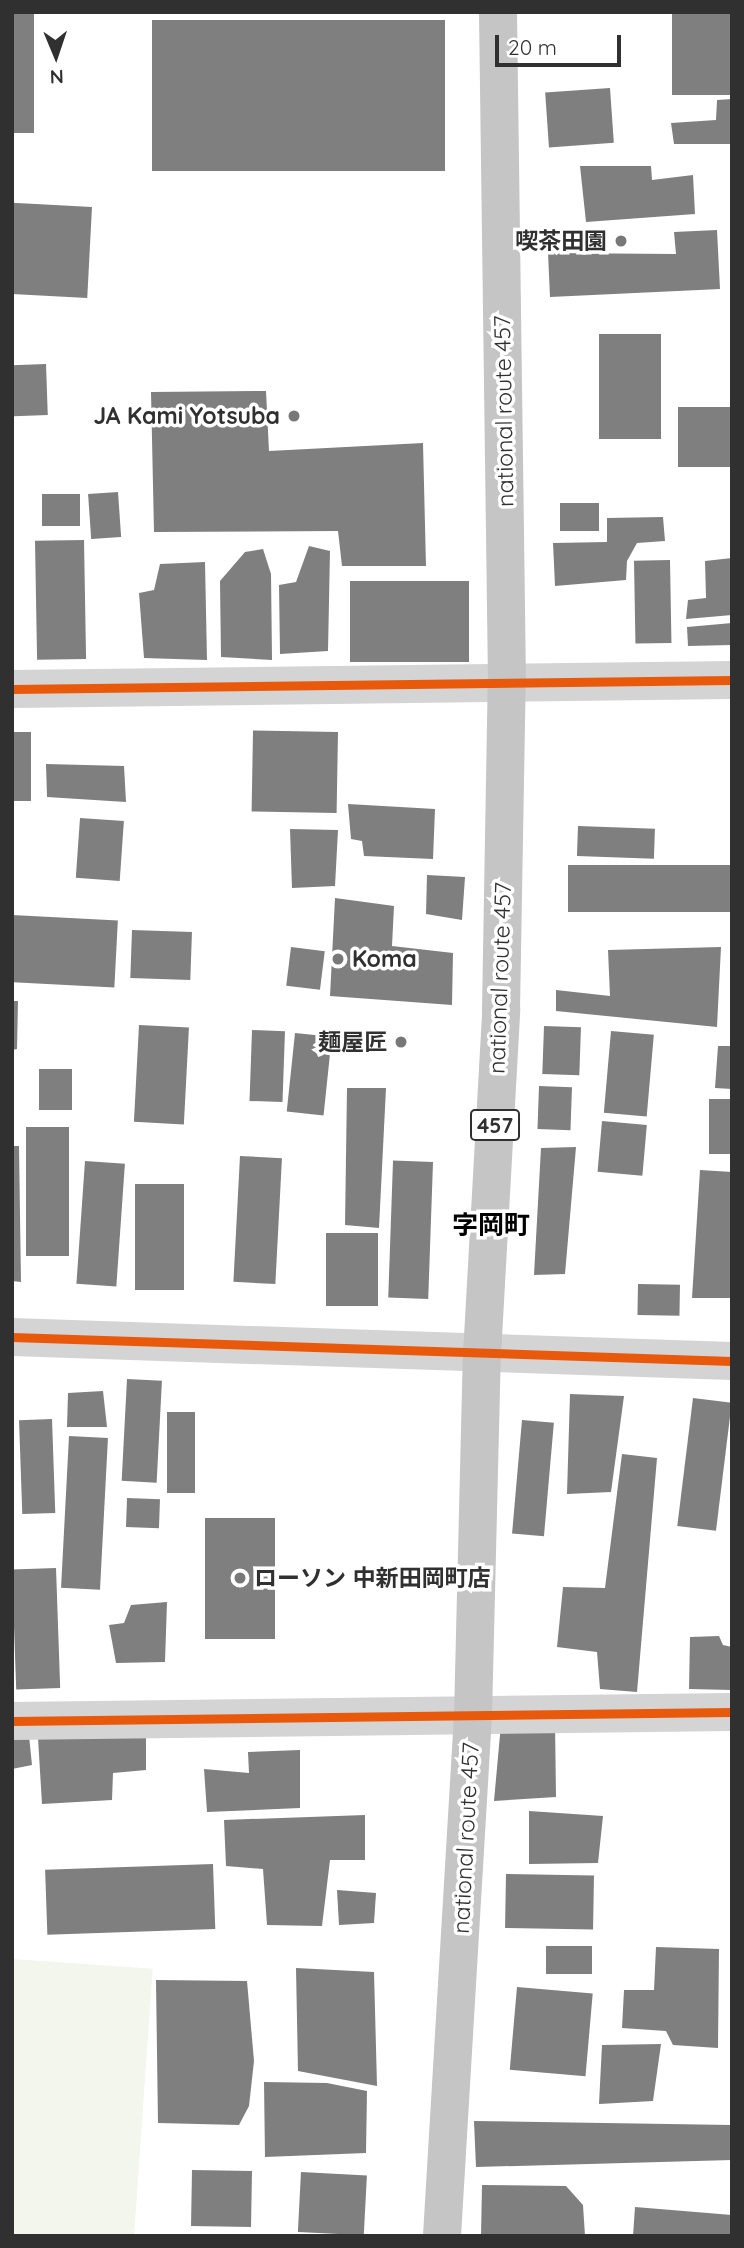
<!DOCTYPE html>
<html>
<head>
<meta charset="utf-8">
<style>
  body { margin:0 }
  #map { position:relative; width:744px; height:2248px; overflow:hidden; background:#fff; font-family:Quicksand,"Noto Sans JP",sans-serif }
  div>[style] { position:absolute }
  .green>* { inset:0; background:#f2f6ec; transform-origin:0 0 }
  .building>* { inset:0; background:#7f7f7f; transform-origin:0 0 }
  .minor>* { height:38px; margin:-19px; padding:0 19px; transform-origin:19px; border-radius:19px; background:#d4d4d4 }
  .tertiary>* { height:38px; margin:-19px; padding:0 19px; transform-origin:19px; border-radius:19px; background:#d4d4d4 }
  .trunk>* { height:38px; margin:-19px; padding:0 19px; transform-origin:19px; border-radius:19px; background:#c5c5c5 }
  .cycleway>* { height:9px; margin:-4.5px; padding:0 4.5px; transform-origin:4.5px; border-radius:4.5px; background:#e8590c }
  .dots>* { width:19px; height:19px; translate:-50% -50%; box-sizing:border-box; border:4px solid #fff; border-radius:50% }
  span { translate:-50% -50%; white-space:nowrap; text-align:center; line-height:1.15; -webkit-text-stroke:7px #fff; paint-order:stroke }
  .shield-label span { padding:2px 5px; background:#fff; border:2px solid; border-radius:5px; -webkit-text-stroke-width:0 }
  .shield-label { font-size:21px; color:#303030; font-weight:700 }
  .poi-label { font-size:23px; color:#303030; font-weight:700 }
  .right { translate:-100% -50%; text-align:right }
  .left { translate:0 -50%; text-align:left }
  .street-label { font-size:23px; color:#303030 }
  .quarter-label { font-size:26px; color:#000; font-weight:700 }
  .frame { position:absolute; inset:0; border:14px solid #303030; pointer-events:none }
  .north { position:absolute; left:21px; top:21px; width:70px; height:70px; -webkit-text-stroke:5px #fff; paint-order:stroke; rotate:178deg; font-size:19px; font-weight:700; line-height:28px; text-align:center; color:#303030 }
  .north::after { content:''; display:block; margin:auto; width:24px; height:32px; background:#303030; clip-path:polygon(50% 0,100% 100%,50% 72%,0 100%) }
  .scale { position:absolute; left:495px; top:35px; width:126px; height:32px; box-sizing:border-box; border:4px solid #303030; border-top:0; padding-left:9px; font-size:21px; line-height:24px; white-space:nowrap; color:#303030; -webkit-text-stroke:5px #fff; paint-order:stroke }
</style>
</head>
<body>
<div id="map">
  <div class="green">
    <i style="left:12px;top:1959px;width:141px;height:277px;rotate:4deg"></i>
  </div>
  <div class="building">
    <i style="left:12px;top:12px;width:22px;height:121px"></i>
    <i style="left:672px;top:12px;width:60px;height:83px"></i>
    <i style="left:445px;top:20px;width:151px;height:293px;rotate:90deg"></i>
    <i style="left:610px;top:88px;width:55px;height:65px;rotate:86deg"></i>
    <i style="clip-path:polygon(732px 99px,732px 144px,674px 144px,671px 123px,716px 120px,717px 100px)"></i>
    <i style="clip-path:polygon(580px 166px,651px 166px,652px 180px,693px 175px,695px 214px,586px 222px)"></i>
    <i style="left:92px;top:207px;width:91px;height:80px;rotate:93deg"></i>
    <i style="clip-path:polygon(717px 230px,720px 289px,550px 297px,548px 253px,676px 254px,674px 232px)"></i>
    <i style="left:599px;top:334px;width:62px;height:105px"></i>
    <i style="left:46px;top:364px;width:51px;height:34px;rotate:88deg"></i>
    <i style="clip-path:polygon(266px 391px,269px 451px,423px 443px,426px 566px,342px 566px,338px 531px,154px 532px,151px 392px)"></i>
    <i style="left:732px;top:407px;width:60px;height:54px;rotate:90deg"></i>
    <i style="left:118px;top:492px;width:45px;height:30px;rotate:86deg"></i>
    <i style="left:80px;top:494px;width:32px;height:38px;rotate:90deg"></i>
    <i style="left:560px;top:503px;width:39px;height:28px"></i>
    <i style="clip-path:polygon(663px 517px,665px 541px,637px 543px,627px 561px,626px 580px,555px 586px,553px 543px,607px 542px,607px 518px)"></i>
    <i style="left:84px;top:540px;width:119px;height:49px;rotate:89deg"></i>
    <i style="clip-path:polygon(309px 546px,330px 551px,328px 651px,280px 654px,279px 585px,296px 582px)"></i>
    <i style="clip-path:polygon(263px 549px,271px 574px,272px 660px,221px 657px,220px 581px,245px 552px)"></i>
    <i style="clip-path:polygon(732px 558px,732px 615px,686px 619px,688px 600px,706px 598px,705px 561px)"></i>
    <i style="left:670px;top:560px;width:83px;height:36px;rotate:89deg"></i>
    <i style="clip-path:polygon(205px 562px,207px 660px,144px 658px,139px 593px,154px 590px,160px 564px)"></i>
    <i style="left:350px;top:581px;width:119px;height:81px"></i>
    <i style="clip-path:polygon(732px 623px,732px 645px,688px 646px,687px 627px)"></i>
    <i style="left:12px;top:732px;width:19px;height:69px"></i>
    <i style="left:338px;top:732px;width:81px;height:85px;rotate:91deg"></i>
    <i style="clip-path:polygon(46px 764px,124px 766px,126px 802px,47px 797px)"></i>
    <i style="clip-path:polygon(348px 804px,435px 809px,433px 859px,364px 856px,362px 841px,351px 839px)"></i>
    <i style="left:80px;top:818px;width:44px;height:60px;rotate:4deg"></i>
    <i style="left:578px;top:826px;width:77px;height:30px;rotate:2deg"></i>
    <i style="clip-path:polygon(290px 829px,338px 830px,335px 886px,292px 888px)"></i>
    <i style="left:568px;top:865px;width:162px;height:47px"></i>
    <i style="clip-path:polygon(427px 875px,465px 877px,462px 920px,426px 914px)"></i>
    <i style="clip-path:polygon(335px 898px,394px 906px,392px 946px,453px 953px,452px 1005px,330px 996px)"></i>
    <i style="left:12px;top:915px;width:106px;height:67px;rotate:3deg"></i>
    <i style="left:132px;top:930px;width:60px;height:48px;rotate:2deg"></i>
    <i style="left:291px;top:947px;width:34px;height:39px;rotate:7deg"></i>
    <i style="clip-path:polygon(721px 947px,717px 1027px,556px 1011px,556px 990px,610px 996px,608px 950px)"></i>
    <i style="clip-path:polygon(12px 1001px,18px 1001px,17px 1049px,12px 1050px)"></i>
    <i style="left:139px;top:1025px;width:50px;height:97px;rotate:3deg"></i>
    <i style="left:544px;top:1026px;width:37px;height:48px;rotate:2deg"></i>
    <i style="left:252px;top:1030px;width:33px;height:71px;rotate:2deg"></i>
    <i style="left:611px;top:1031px;width:43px;height:82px;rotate:5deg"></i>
    <i style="left:295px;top:1033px;width:37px;height:79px;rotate:6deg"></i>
    <i style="clip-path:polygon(718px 1046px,732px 1046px,732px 1089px,715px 1088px)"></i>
    <i style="left:39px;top:1069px;width:33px;height:41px"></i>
    <i style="left:539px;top:1086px;width:33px;height:43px;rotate:2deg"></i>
    <i style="clip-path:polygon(347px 1088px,386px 1088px,379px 1228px,345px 1225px)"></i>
    <i style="left:709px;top:1099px;width:23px;height:55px"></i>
    <i style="left:602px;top:1121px;width:45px;height:51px;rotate:5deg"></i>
    <i style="left:69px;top:1127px;width:129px;height:43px;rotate:90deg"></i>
    <i style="clip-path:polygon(12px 1146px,19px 1146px,21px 1282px,12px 1281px)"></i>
    <i style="clip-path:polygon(576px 1147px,565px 1274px,534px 1275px,541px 1148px)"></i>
    <i style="left:240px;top:1156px;width:42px;height:126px;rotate:3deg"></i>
    <i style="left:85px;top:1161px;width:40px;height:123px;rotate:4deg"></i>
    <i style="left:433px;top:1162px;width:137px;height:40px;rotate:92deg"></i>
    <i style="clip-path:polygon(700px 1170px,732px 1172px,731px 1298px,692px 1298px)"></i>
    <i style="left:135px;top:1184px;width:49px;height:106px"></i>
    <i style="left:378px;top:1233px;width:73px;height:52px;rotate:90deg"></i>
    <i style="left:638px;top:1284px;width:42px;height:31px;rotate:1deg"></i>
    <i style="left:127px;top:1379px;width:35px;height:102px;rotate:3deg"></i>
    <i style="clip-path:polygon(103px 1391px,107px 1427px,67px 1427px,68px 1393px)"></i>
    <i style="clip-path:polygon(570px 1394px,624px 1396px,611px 1492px,567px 1494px)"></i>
    <i style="left:693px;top:1398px;width:39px;height:129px;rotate:7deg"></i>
    <i style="left:195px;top:1412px;width:81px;height:28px;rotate:90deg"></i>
    <i style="left:52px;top:1419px;width:94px;height:33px;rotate:88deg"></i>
    <i style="left:522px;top:1420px;width:32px;height:114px;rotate:5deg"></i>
    <i style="left:69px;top:1436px;width:39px;height:152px;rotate:3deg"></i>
    <i style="clip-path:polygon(622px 1454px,657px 1458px,637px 1692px,600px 1689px,597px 1652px,557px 1647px,563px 1587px,605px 1588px)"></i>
    <i style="left:127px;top:1498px;width:33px;height:29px;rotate:2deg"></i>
    <i style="left:275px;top:1518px;width:121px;height:70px;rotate:90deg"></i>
    <i style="left:56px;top:1568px;width:120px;height:44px;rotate:88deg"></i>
    <i style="clip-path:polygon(167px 1602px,165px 1662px,116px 1663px,109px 1625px,124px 1623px,131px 1605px)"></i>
    <i style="clip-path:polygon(719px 1636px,723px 1645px,732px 1647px,732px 1690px,689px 1689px,690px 1637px)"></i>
    <i style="clip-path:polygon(555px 1723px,556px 1797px,494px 1801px,501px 1724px)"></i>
    <i style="clip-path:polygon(29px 1736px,32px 1765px,12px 1769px,12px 1737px)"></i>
    <i style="clip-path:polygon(146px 1737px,146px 1770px,113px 1773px,112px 1800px,42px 1804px,38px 1738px)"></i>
    <i style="clip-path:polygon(300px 1750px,300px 1808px,207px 1812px,204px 1769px,249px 1773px,248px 1752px)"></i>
    <i style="clip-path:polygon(529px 1811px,603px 1816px,598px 1863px,529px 1864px)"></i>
    <i style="clip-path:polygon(365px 1815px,365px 1860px,330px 1860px,322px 1926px,267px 1925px,263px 1869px,226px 1866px,224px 1820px)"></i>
    <i style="left:213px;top:1864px;width:65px;height:168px;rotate:88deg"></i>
    <i style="left:506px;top:1874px;width:88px;height:54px;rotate:1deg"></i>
    <i style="clip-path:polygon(337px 1890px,376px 1893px,374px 1923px,339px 1925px)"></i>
    <i style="left:546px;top:1946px;width:46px;height:28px"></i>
    <i style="clip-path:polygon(656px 1947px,719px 1949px,718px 2048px,673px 2045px,666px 2031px,622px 2028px,624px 1990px,654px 1990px)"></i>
    <i style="clip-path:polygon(296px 1968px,374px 1972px,377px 2086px,298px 2071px)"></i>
    <i style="clip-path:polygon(156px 1980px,247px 1981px,254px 2061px,249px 2106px,239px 2125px,158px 2123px)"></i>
    <i style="left:517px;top:1987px;width:76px;height:83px;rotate:5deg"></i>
    <i style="clip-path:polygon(661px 2044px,653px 2101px,599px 2104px,602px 2045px)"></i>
    <i style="clip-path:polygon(264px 2082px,327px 2083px,367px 2091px,366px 2153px,265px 2157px)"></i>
    <i style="clip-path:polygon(474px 2121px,732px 2125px,732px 2160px,476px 2167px)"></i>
    <i style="left:192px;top:2170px;width:60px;height:56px;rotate:1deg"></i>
    <i style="left:301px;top:2172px;width:66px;height:60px;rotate:3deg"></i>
    <i style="clip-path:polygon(482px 2185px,566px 2186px,583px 2205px,585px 2236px,481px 2236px)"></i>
    <i style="clip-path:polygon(635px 2207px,732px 2215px,732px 2236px,633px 2236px)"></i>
  </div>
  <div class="minor">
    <i style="left:12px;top:689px;width:720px;rotate:-0.72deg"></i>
    <i style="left:12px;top:1721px;width:720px;rotate:-0.72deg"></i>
  </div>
  <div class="tertiary">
    <i style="left:12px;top:1337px;width:720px;rotate:1.91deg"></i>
  </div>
  <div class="trunk">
    <i style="left:442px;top:2236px;width:521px;rotate:-86.59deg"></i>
    <i style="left:473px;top:1716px;width:361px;rotate:-88.6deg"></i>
    <i style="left:482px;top:1355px;width:346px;rotate:-86.8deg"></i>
    <i style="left:501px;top:1010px;width:328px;rotate:-89deg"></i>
    <i style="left:507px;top:682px;width:670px;rotate:-90.77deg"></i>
  </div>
  <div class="cycleway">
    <i style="left:12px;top:689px;width:720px;rotate:-0.72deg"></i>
    <i style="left:12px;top:1337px;width:720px;rotate:1.91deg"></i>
    <i style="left:12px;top:1721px;width:720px;rotate:-0.72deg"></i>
  </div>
  <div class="dots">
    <i style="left:621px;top:241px;background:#787878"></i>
    <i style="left:294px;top:416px;background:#787878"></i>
    <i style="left:338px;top:959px;background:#787878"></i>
    <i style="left:401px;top:1042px;background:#787878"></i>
    <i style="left:240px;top:1578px;background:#787878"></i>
  </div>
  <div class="shield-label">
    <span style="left:495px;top:1125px">457</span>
  </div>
  <div class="poi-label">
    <span class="right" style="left:607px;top:241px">喫茶田園</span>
    <span class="right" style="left:280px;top:416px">JA Kami Yotsuba</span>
    <span class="left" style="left:352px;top:959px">Koma</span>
    <span class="right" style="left:387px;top:1042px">麺屋匠</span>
    <span class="left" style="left:254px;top:1578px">ローソン 中新田岡町店</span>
  </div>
  <div class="street-label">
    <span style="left:504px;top:411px;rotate:-91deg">national route 457</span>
    <span style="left:500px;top:978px;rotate:-88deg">national route 457</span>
    <span style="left:466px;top:1838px;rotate:-87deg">national route 457</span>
  </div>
  <div class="quarter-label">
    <span style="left:491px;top:1225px">字岡町</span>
  </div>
  <div class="frame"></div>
  <div class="north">N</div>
  <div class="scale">20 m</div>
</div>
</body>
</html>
